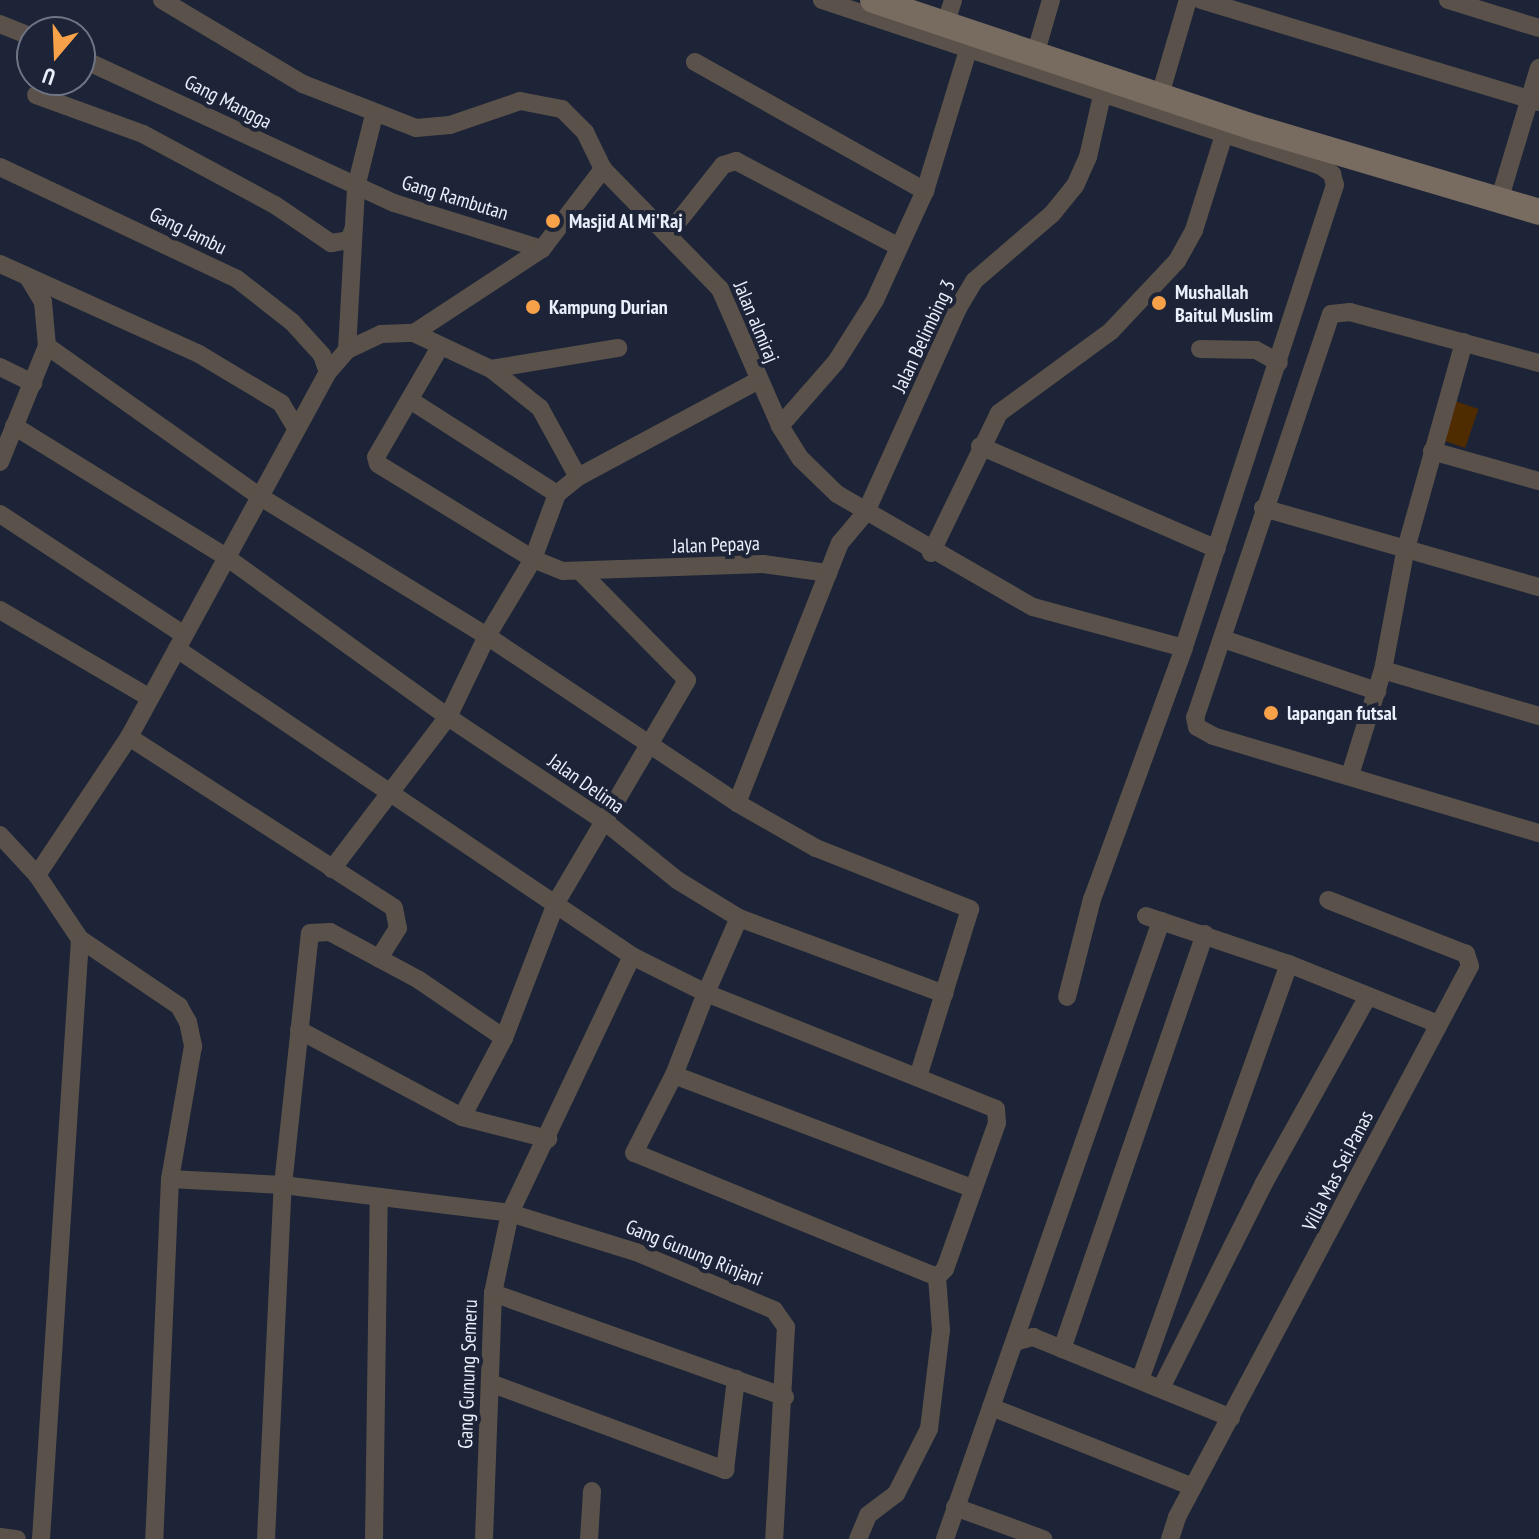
<!DOCTYPE html>
<html>
<head>
<meta charset="utf-8">
<style>
  body { margin:0 }
  #map { position:relative; width:1539px; height:1539px; overflow:hidden; background:#1d2437; font-family:"PT Sans Narrow",sans-serif }
  div>[style] { position:absolute }
  .green>* { inset:0; background:#4f2b00; transform-origin:0 0 }
  .street>* { height:18px; margin:-9px; padding:0 9px; transform-origin:9px; border-radius:9px; background:#5a524a }
  .secondary>* { height:26px; margin:-13px; padding:0 13px; transform-origin:13px; border-radius:13px; background:#786b5f }
  .dots>* { width:22px; height:22px; translate:-50% -50%; box-sizing:border-box; border:4px solid #1d2437; border-radius:50% }
  span { translate:-50% -50%; white-space:nowrap; text-align:center; line-height:1.15; -webkit-text-stroke:8px #1d2437; paint-order:stroke }
  .street-label { font-size:20px; color:#e9effb }
  .poi-label { font-size:20px; color:#e9effb; font-weight:700 }
  .left { translate:0 -50%; text-align:left }
  .north { position:absolute; left:16px; top:16px; width:80px; height:80px; box-sizing:border-box; background:#1d2437; border:2px solid #6f7585; border-radius:50%; rotate:199deg; font-size:22px; font-weight:700; line-height:32px; text-align:center; color:#e9effb }
  .north::after { content:''; display:block; margin:auto; width:28px; height:36px; background:#f7a149; clip-path:polygon(50% 0,100% 100%,50% 72%,0 100%) }
</style>
</head>
<body>
<div id="map">
  <div class="green">
    <i style="left:1452px;top:400px;width:28px;height:41px;rotate:19deg"></i>
  </div>
  <div class="street">
    <i style="left:162px;top:0;width:164px;rotate:30.8deg"></i>
    <i style="left:303px;top:84px;width:121px;rotate:21.3deg"></i>
    <i style="left:416px;top:128px;width:34px;rotate:-5deg"></i>
    <i style="left:450px;top:125px;width:74px;rotate:-18.9deg"></i>
    <i style="left:520px;top:101px;width:43px;rotate:10.8deg"></i>
    <i style="left:562px;top:109px;width:33px;rotate:45deg"></i>
    <i style="left:585px;top:132px;width:41px;rotate:64.1deg"></i>
    <i style="left:603px;top:169px;width:168px;rotate:45.7deg"></i>
    <i style="left:720px;top:289px;width:150px;rotate:66.3deg"></i>
    <i style="left:780px;top:426px;width:39px;rotate:58deg"></i>
    <i style="left:801px;top:459px;width:50px;rotate:44.2deg"></i>
    <i style="left:837px;top:494px;width:226px;rotate:30deg"></i>
    <i style="left:1033px;top:607px;width:156px;rotate:15.2deg"></i>
    <i style="left:822px;top:0;width:526px;rotate:18.4deg"></i>
    <i style="left:1321px;top:166px;width:14px;rotate:36deg"></i>
    <i style="left:1332px;top:174px;width:11px;rotate:75deg"></i>
    <i style="left:1335px;top:185px;width:487px;rotate:108.1deg"></i>
    <i style="left:1184px;top:648px;width:267px;rotate:110.1deg"></i>
    <i style="left:1092px;top:899px;width:101px;rotate:104.3deg"></i>
    <i style="left:1201px;top:0;width:353px;rotate:16.8deg"></i>
    <i style="left:1448px;top:0;width:95px;rotate:17.1deg"></i>
    <i style="left:0;top:24px;width:35px;rotate:22deg"></i>
    <i style="left:945px;top:25px;width:26px;rotate:-72deg"></i>
    <i style="left:1035px;top:55px;width:57px;rotate:-73.8deg"></i>
    <i style="left:80px;top:58px;width:346px;rotate:24.8deg"></i>
    <i style="left:394px;top:203px;width:155px;rotate:17.3deg"></i>
    <i style="left:695px;top:62px;width:264px;rotate:29.3deg"></i>
    <i style="left:36px;top:95px;width:114px;rotate:20deg"></i>
    <i style="left:143px;top:134px;width:150px;rotate:28.3deg"></i>
    <i style="left:275px;top:205px;width:68px;rotate:34.2deg"></i>
    <i style="left:331px;top:243px;width:18px;rotate:-9deg"></i>
    <i style="left:349px;top:240px;width:11px;rotate:-68deg"></i>
    <i style="left:1160px;top:95px;width:99px;rotate:-73.6deg"></i>
    <i style="left:0;top:167px;width:262px;rotate:25.3deg"></i>
    <i style="left:237px;top:279px;width:70px;rotate:38deg"></i>
    <i style="left:292px;top:322px;width:45px;rotate:47.7deg"></i>
    <i style="left:322px;top:355px;width:18px;rotate:71deg"></i>
    <i style="left:1499px;top:201px;width:139px;rotate:-73.3deg"></i>
    <i style="left:669px;top:233px;width:87px;rotate:-51.5deg"></i>
    <i style="left:723px;top:165px;width:14px;rotate:-17deg"></i>
    <i style="left:736px;top:161px;width:184px;rotate:27.8deg"></i>
    <i style="left:0;top:264px;width:218px;rotate:24.3deg"></i>
    <i style="left:199px;top:354px;width:96px;rotate:30.9deg"></i>
    <i style="left:281px;top:403px;width:27px;rotate:59deg"></i>
    <i style="left:414px;top:333px;width:85px;rotate:25.1deg"></i>
    <i style="left:491px;top:369px;width:63px;rotate:38.5deg"></i>
    <i style="left:540px;top:408px;width:79px;rotate:61.2deg"></i>
    <i style="left:47px;top:346px;width:260px;rotate:35.3deg"></i>
    <i style="left:259px;top:496px;width:268px;rotate:31.6deg"></i>
    <i style="left:487px;top:636px;width:301px;rotate:33.7deg"></i>
    <i style="left:737px;top:803px;width:91px;rotate:29.7deg"></i>
    <i style="left:816px;top:848px;width:166px;rotate:21.6deg"></i>
    <i style="left:970px;top:909px;width:176px;rotate:107.2deg"></i>
    <i style="left:440px;top:347px;width:127px;rotate:120.2deg"></i>
    <i style="left:376px;top:457px;width:7px;rotate:74deg"></i>
    <i style="left:378px;top:464px;width:182px;rotate:31.5deg"></i>
    <i style="left:533px;top:559px;width:32px;rotate:22deg"></i>
    <i style="left:563px;top:571px;width:200px;rotate:-2deg"></i>
    <i style="left:763px;top:564px;width:66px;rotate:7.9deg"></i>
    <i style="left:1200px;top:349px;width:56px;rotate:1deg"></i>
    <i style="left:1256px;top:350px;width:26px;rotate:29deg"></i>
    <i style="left:347px;top:350px;width:163px;rotate:-86.8deg"></i>
    <i style="left:356px;top:187px;width:74px;rotate:-76deg"></i>
    <i style="left:1539px;top:363px;width:196px;rotate:-164.9deg"></i>
    <i style="left:1350px;top:312px;width:19px;rotate:174deg"></i>
    <i style="left:1331px;top:314px;width:425px;rotate:108.6deg"></i>
    <i style="left:1195px;top:717px;width:10px;rotate:79deg"></i>
    <i style="left:1197px;top:727px;width:18px;rotate:29deg"></i>
    <i style="left:1213px;top:736px;width:340px;rotate:16.6deg"></i>
    <i style="left:0;top:367px;width:37px;rotate:26deg"></i>
    <i style="left:491px;top:369px;width:129px;rotate:-9.4deg"></i>
    <i style="left:410px;top:400px;width:174px;rotate:32.6deg"></i>
    <i style="left:14px;top:426px;width:253px;rotate:31.7deg"></i>
    <i style="left:229px;top:559px;width:270px;rotate:35.8deg"></i>
    <i style="left:448px;top:717px;width:187px;rotate:33.7deg"></i>
    <i style="left:604px;top:821px;width:94px;rotate:38.9deg"></i>
    <i style="left:677px;top:880px;width:73px;rotate:31.5deg"></i>
    <i style="left:739px;top:918px;width:219px;rotate:20.3deg"></i>
    <i style="left:780px;top:426px;width:85px;rotate:-48.8deg"></i>
    <i style="left:836px;top:362px;width:73px;rotate:-57.8deg"></i>
    <i style="left:875px;top:300px;width:120px;rotate:-65.4deg"></i>
    <i style="left:925px;top:191px;width:157px;rotate:-73deg"></i>
    <i style="left:980px;top:446px;width:258px;rotate:23.5deg"></i>
    <i style="left:1432px;top:451px;width:111px;rotate:15.7deg"></i>
    <i style="left:0;top:462px;width:125px;rotate:-67.9deg"></i>
    <i style="left:47px;top:346px;width:44px;rotate:-95.2deg"></i>
    <i style="left:43px;top:302px;width:29px;rotate:-121deg"></i>
    <i style="left:1263px;top:508px;width:287px;rotate:16deg"></i>
    <i style="left:0;top:514px;width:220px;rotate:33.3deg"></i>
    <i style="left:931px;top:553px;width:156px;rotate:-64.1deg"></i>
    <i style="left:999px;top:413px;width:139px;rotate:-36.2deg"></i>
    <i style="left:1111px;top:331px;width:96px;rotate:-46.7deg"></i>
    <i style="left:1177px;top:261px;width:35px;rotate:-61deg"></i>
    <i style="left:1194px;top:230px;width:100px;rotate:-72.5deg"></i>
    <i style="left:1224px;top:135px;width:11px;rotate:-10deg"></i>
    <i style="left:0;top:610px;width:174px;rotate:30.4deg"></i>
    <i style="left:1223px;top:639px;width:163px;rotate:18.7deg"></i>
    <i style="left:177px;top:649px;width:549px;rotate:34.01deg"></i>
    <i style="left:632px;top:956px;width:83px;rotate:26.6deg"></i>
    <i style="left:706px;top:993px;width:312px;rotate:21.8deg"></i>
    <i style="left:996px;top:1109px;width:14px;rotate:86deg"></i>
    <i style="left:997px;top:1123px;width:155px;rotate:109.6deg"></i>
    <i style="left:945px;top:1269px;width:11px;rotate:135deg"></i>
    <i style="left:937px;top:1277px;width:327px;rotate:-157.7deg"></i>
    <i style="left:634px;top:1153px;width:88px;rotate:-62.9deg"></i>
    <i style="left:674px;top:1075px;width:88px;rotate:-68.7deg"></i>
    <i style="left:706px;top:993px;width:82px;rotate:-66.3deg"></i>
    <i style="left:1383px;top:670px;width:163px;rotate:16.4deg"></i>
    <i style="left:129px;top:737px;width:315px;rotate:32.8deg"></i>
    <i style="left:394px;top:908px;width:20px;rotate:79deg"></i>
    <i style="left:398px;top:928px;width:36px;rotate:122deg"></i>
    <i style="left:1350px;top:775px;width:110px;rotate:-72.6deg"></i>
    <i style="left:1383px;top:670px;width:120px;rotate:-79.4deg"></i>
    <i style="left:1405px;top:552px;width:218px;rotate:-74.3deg"></i>
    <i style="left:737px;top:803px;width:280px;rotate:-68.4deg"></i>
    <i style="left:840px;top:543px;width:40px;rotate:-50deg"></i>
    <i style="left:866px;top:512px;width:224px;rotate:-65.7deg"></i>
    <i style="left:958px;top:308px;width:31px;rotate:-59deg"></i>
    <i style="left:974px;top:281px;width:103px;rotate:-40.7deg"></i>
    <i style="left:1052px;top:214px;width:36px;rotate:-51deg"></i>
    <i style="left:1075px;top:186px;width:32px;rotate:-66deg"></i>
    <i style="left:1088px;top:157px;width:68px;rotate:-77.2deg"></i>
    <i style="left:1103px;top:91px;width:12px;rotate:-24deg"></i>
    <i style="left:0;top:835px;width:54px;rotate:47.2deg"></i>
    <i style="left:37px;top:875px;width:77px;rotate:56.1deg"></i>
    <i style="left:80px;top:939px;width:120px;rotate:34.1deg"></i>
    <i style="left:179px;top:1006px;width:18px;rotate:61deg"></i>
    <i style="left:188px;top:1022px;width:25px;rotate:78deg"></i>
    <i style="left:193px;top:1046px;width:135px;rotate:99.8deg"></i>
    <i style="left:170px;top:1179px;width:360px;rotate:92.5deg"></i>
    <i style="left:332px;top:869px;width:191px;rotate:-52.7deg"></i>
    <i style="left:448px;top:717px;width:90px;rotate:-64.3deg"></i>
    <i style="left:487px;top:636px;width:90px;rotate:-59.1deg"></i>
    <i style="left:533px;top:559px;width:69px;rotate:-69.7deg"></i>
    <i style="left:557px;top:494px;width:27px;rotate:-39deg"></i>
    <i style="left:578px;top:477px;width:203px;rotate:-28.2deg"></i>
    <i style="left:37px;top:875px;width:166px;rotate:-56.3deg"></i>
    <i style="left:129px;top:737px;width:416px;rotate:-61.4deg"></i>
    <i style="left:328px;top:372px;width:29px;rotate:-49deg"></i>
    <i style="left:347px;top:350px;width:38px;rotate:-25deg"></i>
    <i style="left:381px;top:334px;width:33px;rotate:-2deg"></i>
    <i style="left:414px;top:333px;width:153px;rotate:-33.3deg"></i>
    <i style="left:542px;top:249px;width:101px;rotate:-52.7deg"></i>
    <i style="left:1146px;top:916px;width:151px;rotate:18.6deg"></i>
    <i style="left:1289px;top:964px;width:161px;rotate:21.9deg"></i>
    <i style="left:299px;top:1030px;width:185px;rotate:28.1deg"></i>
    <i style="left:462px;top:1117px;width:89px;rotate:14.3deg"></i>
    <i style="left:674px;top:1075px;width:319px;rotate:20.8deg"></i>
    <i style="left:462px;top:1117px;width:89px;rotate:-62deg"></i>
    <i style="left:504px;top:1038px;width:147px;rotate:-68.9deg"></i>
    <i style="left:557px;top:901px;width:256px;rotate:-59.5deg"></i>
    <i style="left:687px;top:680px;width:153px;rotate:-134.5deg"></i>
    <i style="left:170px;top:1179px;width:113px;rotate:3deg"></i>
    <i style="left:283px;top:1185px;width:229px;rotate:7deg"></i>
    <i style="left:510px;top:1213px;width:132px;rotate:17.2deg"></i>
    <i style="left:636px;top:1252px;width:150px;rotate:22.8deg"></i>
    <i style="left:774px;top:1310px;width:21px;rotate:55deg"></i>
    <i style="left:786px;top:1327px;width:212px;rotate:93.2deg"></i>
    <i style="left:493px;top:1293px;width:310px;rotate:19.6deg"></i>
    <i style="left:1018px;top:1341px;width:16px;rotate:-15deg"></i>
    <i style="left:1033px;top:1337px;width:214px;rotate:22.2deg"></i>
    <i style="left:1062px;top:1349px;width:439px;rotate:-71deg"></i>
    <i style="left:1140px;top:1380px;width:442px;rotate:-70.3deg"></i>
    <i style="left:490px;top:1383px;width:251px;rotate:20.3deg"></i>
    <i style="left:725px;top:1470px;width:92px;rotate:-83.1deg"></i>
    <i style="left:1161px;top:1388px;width:229px;rotate:-63.3deg"></i>
    <i style="left:1264px;top:1183px;width:214px;rotate:-60.9deg"></i>
    <i style="left:991px;top:1407px;width:217px;rotate:21.6deg"></i>
    <i style="left:955px;top:1507px;width:94px;rotate:20deg"></i>
    <i style="left:0;top:1537px;width:17px;rotate:7deg"></i>
    <i style="left:41px;top:1539px;width:601px;rotate:-86.28deg"></i>
    <i style="left:266px;top:1539px;width:354px;rotate:-87.3deg"></i>
    <i style="left:283px;top:1185px;width:253px;rotate:-83.9deg"></i>
    <i style="left:310px;top:933px;width:20px;rotate:-3deg"></i>
    <i style="left:330px;top:932px;width:101px;rotate:28.3deg"></i>
    <i style="left:419px;top:980px;width:103px;rotate:34.3deg"></i>
    <i style="left:374px;top:1539px;width:339px;rotate:-89.2deg"></i>
    <i style="left:484px;top:1539px;width:246px;rotate:-87.9deg"></i>
    <i style="left:493px;top:1293px;width:82px;rotate:-78deg"></i>
    <i style="left:510px;top:1213px;width:284px;rotate:-64.6deg"></i>
    <i style="left:589px;top:1539px;width:48px;rotate:-86.4deg"></i>
    <i style="left:858px;top:1539px;width:26px;rotate:-67deg"></i>
    <i style="left:868px;top:1515px;width:35px;rotate:-37deg"></i>
    <i style="left:896px;top:1494px;width:73px;rotate:-63.1deg"></i>
    <i style="left:929px;top:1429px;width:100px;rotate:-83.1deg"></i>
    <i style="left:941px;top:1330px;width:53px;rotate:-94.3deg"></i>
    <i style="left:945px;top:1539px;width:655px;rotate:-70.73deg"></i>
    <i style="left:1170px;top:1539px;width:23px;rotate:-72deg"></i>
    <i style="left:1177px;top:1517px;width:624px;rotate:-62deg"></i>
    <i style="left:1470px;top:966px;width:13px;rotate:-108deg"></i>
    <i style="left:1466px;top:954px;width:148px;rotate:-158.6deg"></i>
  </div>
  <div class="secondary">
    <i style="left:873px;top:0;width:404px;rotate:18.5deg"></i>
    <i style="left:1256px;top:128px;width:295px;rotate:16.5deg"></i>
  </div>
  <div class="dots">
    <i style="left:553px;top:221px;background:#f7a149"></i>
    <i style="left:1159px;top:303px;background:#f7a149"></i>
    <i style="left:533px;top:307px;background:#f7a149"></i>
    <i style="left:1271px;top:713px;background:#f7a149"></i>
  </div>
  <div class="street-label">
    <span style="left:228px;top:102px;rotate:27deg">Gang Mangga</span>
    <span style="left:455px;top:198px;rotate:17deg">Gang Rambutan</span>
    <span style="left:188px;top:231px;rotate:26deg">Gang Jambu</span>
    <span style="left:756px;top:322px;rotate:67deg">Jalan almiraj</span>
    <span style="left:924px;top:336px;rotate:-65deg">Jalan Belimbing 3</span>
    <span style="left:716px;top:545px;rotate:-2deg">Jalan Pepaya</span>
    <span style="left:586px;top:784px;rotate:35deg">Jalan Delima</span>
    <span style="left:1338px;top:1171px;rotate:-63deg">Villa Mas Sei.Panas</span>
    <span style="left:694px;top:1253px;rotate:22deg">Gang Gunung Rinjani</span>
    <span style="left:468px;top:1374px;rotate:-88deg">Gang Gunung Semeru</span>
  </div>
  <div class="poi-label">
    <span class="left" style="left:569px;top:221px">Masjid Al Mi'Raj</span>
    <span class="left" style="left:1175px;top:304px">Mushallah<br>Baitul Muslim</span>
    <span class="left" style="left:549px;top:307px">Kampung Durian</span>
    <span class="left" style="left:1287px;top:713px">lapangan futsal</span>
  </div>
  <div class="north">U</div>
</div>
</body>
</html>
